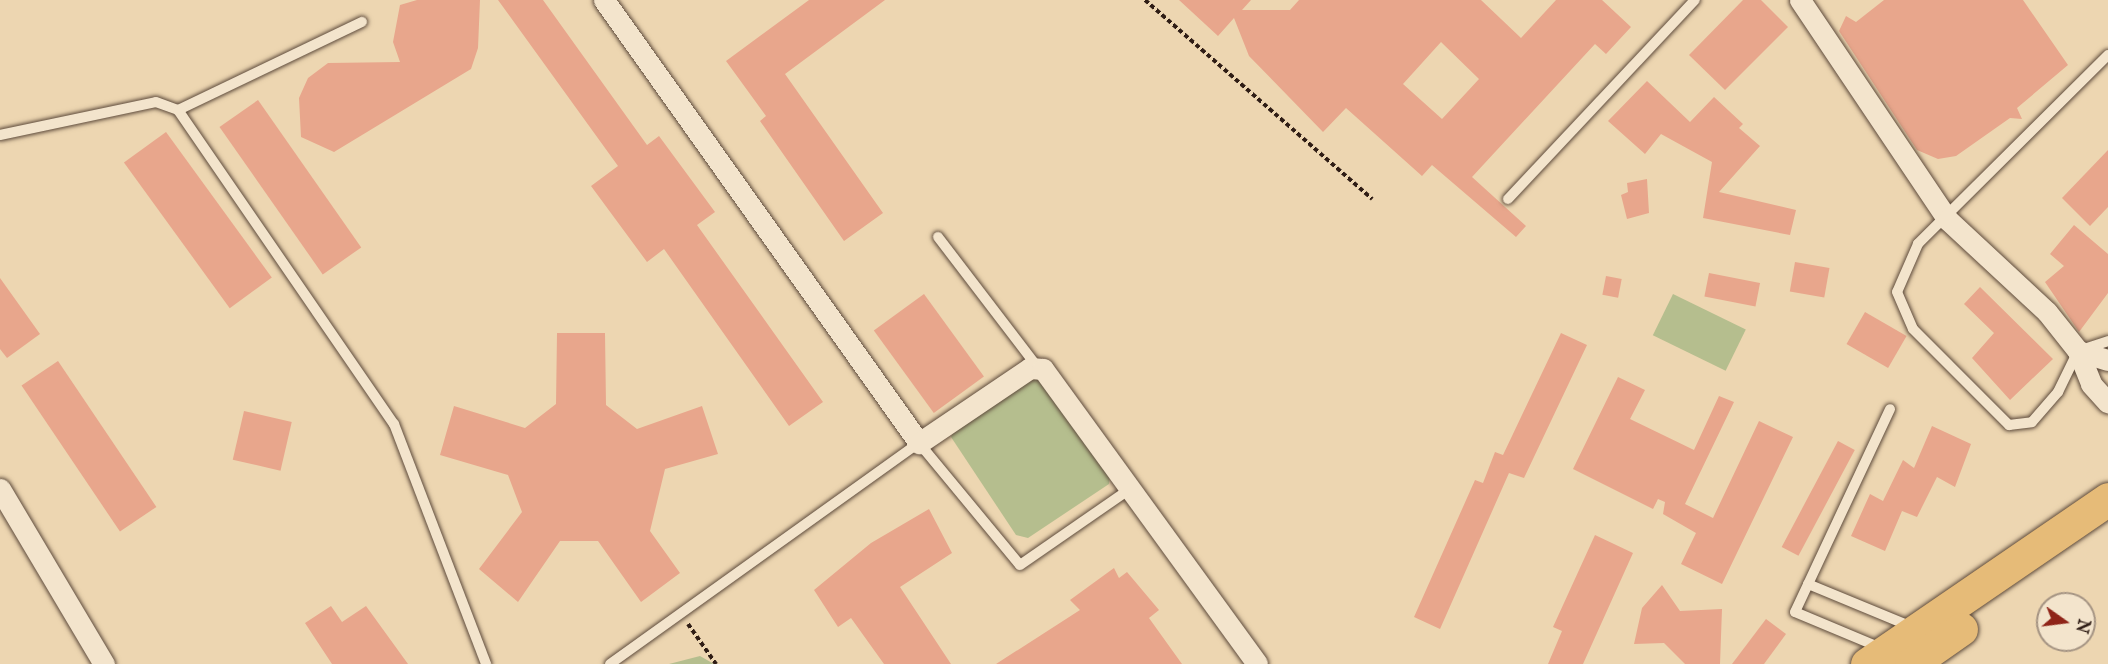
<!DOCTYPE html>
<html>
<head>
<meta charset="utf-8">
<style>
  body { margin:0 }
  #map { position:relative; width:2108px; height:664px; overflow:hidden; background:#edd6b1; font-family:"IM FELL English",serif }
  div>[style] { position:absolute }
  .green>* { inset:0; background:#b5be8e; transform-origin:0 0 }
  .building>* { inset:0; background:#e8a68c; transform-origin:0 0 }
  .path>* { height:4px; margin-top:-2px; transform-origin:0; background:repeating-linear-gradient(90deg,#2f1d15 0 4.5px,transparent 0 7.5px) }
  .roads { filter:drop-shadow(0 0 2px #5e4b3c) drop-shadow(0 0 2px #5e4b3c) }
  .lane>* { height:10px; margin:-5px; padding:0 5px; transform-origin:5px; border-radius:5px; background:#f3e4cc }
  .street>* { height:21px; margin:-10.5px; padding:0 10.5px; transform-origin:10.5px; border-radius:10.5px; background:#f3e4cc }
  .primary>* { height:33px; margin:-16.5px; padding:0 16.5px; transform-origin:16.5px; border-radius:16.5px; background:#e6bb78 }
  span { translate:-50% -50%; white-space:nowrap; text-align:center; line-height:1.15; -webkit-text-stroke:6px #f3e4cc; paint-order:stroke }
  .north { position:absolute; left:2036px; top:592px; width:60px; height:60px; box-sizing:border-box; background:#f3e4cc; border:2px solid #a59483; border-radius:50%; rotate:104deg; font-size:16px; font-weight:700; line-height:24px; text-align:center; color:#2f1d15 }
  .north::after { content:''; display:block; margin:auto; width:21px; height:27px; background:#8f2418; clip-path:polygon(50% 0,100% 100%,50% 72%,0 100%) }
</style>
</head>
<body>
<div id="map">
  <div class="green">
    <i style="left:1673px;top:294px;width:81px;height:46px;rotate:26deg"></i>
    <i style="clip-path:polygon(1031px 375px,1042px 377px,1110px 473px,1109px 484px,1028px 538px,1016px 535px,951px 437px,954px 429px)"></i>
    <i style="clip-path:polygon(700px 656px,714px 664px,669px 664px)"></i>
  </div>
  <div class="building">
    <i style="clip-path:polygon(417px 0,480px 0,478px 48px,471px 69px,334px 152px,301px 137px,299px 98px,308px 78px,328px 63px,400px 62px,393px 42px,400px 5px)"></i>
    <i style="clip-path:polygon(498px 0,543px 0,647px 145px,659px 136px,715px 212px,697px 225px,823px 402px,789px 426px,664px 249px,647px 262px,591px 186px,618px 166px)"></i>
    <i style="clip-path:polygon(809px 0,885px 0,785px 74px,883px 213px,844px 241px,760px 121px,766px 116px,726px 61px)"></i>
    <i style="clip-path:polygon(evenodd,1179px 0,1251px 0,1242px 10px,1290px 10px,1299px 0,1481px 0,1521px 38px,1556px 0,1602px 0,1631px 27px,1606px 54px,1595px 44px,1472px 177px,1526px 226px,1516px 237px,1432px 165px,1422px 176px,1346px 108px,1323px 132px,1249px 56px,1234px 18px,1218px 36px,1179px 0,1441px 42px,1479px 79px,1442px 119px,1403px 84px,1441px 42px)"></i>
    <i style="clip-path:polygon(1743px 0,1761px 0,1788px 27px,1725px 90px,1689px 55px)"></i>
    <i style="clip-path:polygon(1884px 0,2023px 0,2068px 65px,2017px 108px,2022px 119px,2010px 118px,1956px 156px,1938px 159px,1917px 150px,1839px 31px,1846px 16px,1856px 22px)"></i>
    <i style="clip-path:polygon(1647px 81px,1690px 122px,1714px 97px,1743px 124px,1739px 128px,1760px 146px,1719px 192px,1796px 210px,1790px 235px,1703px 218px,1712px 162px,1661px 134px,1645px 154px,1608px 121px)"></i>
    <i style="left:258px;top:100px;width:180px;height:47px;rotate:55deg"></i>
    <i style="left:166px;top:132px;width:180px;height:52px;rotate:54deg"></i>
    <i style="clip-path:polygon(2108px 150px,2108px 207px,2090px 226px,2062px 198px)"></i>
    <i style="clip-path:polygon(1647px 179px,1649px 213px,1627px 219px,1621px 195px,1628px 192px,1627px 183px)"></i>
    <i style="clip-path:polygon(2074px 225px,2108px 254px,2108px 293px,2079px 332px,2045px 282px,2064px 266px,2050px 254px)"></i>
    <i style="left:1795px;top:262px;width:35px;height:30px;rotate:10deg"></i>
    <i style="left:1709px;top:273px;width:52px;height:24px;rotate:11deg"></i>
    <i style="left:1606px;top:276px;width:16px;height:19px;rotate:11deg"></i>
    <i style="clip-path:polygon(0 278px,40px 334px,7px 358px,0 349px)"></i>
    <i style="clip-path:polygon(1980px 287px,2053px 359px,2010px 400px,1972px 358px,1994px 333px,1964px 304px)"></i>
    <i style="left:924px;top:294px;width:102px;height:62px;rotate:54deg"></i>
    <i style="left:1865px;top:312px;width:48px;height:37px;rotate:30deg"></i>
    <i style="clip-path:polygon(557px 333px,605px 333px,606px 405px,637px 429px,702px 406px,718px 454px,665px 469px,650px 531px,680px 573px,641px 602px,598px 541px,560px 541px,518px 602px,479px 569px,522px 512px,508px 475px,440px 455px,454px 406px,525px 428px,556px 404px)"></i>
    <i style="clip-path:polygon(1561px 333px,1587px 345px,1524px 478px,1509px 473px,1440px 629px,1414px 617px,1475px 480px,1483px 483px,1495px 452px,1503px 455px)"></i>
    <i style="left:58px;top:361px;width:176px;height:44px;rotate:56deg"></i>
    <i style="clip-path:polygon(1618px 377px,1645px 390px,1630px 419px,1694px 450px,1719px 396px,1734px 402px,1685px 504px,1713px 518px,1759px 421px,1793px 437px,1722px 584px,1681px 564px,1696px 533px,1663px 514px,1665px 502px,1658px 499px,1653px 509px,1573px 469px)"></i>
    <i style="left:244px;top:411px;width:49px;height:50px;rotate:13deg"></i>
    <i style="clip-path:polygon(1932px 426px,1971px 444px,1955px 487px,1937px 477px,1917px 517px,1902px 511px,1885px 551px,1851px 536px,1870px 494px,1883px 501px,1903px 460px,1914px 468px)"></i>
    <i style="left:1838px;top:441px;width:19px;height:120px;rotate:28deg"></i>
    <i style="clip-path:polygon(929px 509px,952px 553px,900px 587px,951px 664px,884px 664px,851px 618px,838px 627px,814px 590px,871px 543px)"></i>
    <i style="clip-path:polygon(1595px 535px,1633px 553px,1583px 664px,1548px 664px,1562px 631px,1553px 627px)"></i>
    <i style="clip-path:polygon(1114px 568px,1119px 578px,1127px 572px,1159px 610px,1149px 618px,1182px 664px,996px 664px,1080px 610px,1070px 600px)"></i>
    <i style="clip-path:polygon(1662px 585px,1680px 611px,1722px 609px,1720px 664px,1685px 664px,1664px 643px,1634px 644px,1642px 608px)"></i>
    <i style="clip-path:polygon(331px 606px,342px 622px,366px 606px,408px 664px,332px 664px,305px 623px)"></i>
    <i style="clip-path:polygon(1766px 619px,1786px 634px,1764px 664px,1732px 664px)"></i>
  </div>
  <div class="path">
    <i style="left:1145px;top:0;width:302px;rotate:41.2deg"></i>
    <i style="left:688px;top:624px;width:49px;rotate:55deg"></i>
  </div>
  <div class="roads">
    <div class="lane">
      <i style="left:2108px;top:55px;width:268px;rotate:135.2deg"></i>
      <i style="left:1918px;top:244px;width:52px;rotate:113.6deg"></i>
      <i style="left:1897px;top:292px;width:40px;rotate:66.6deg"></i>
      <i style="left:1913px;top:329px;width:136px;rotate:45deg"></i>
      <i style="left:2009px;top:425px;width:23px;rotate:-7deg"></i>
      <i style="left:2032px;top:422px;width:40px;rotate:-49deg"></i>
      <i style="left:2058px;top:392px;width:46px;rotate:-64deg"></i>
      <i style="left:2078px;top:351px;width:32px;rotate:-18deg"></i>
      <i style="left:178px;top:110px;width:204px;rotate:-25.6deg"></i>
      <i style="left:0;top:135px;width:159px;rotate:-11.9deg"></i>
      <i style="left:156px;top:102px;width:23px;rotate:20deg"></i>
      <i style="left:178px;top:110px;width:381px;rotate:55.5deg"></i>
      <i style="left:394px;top:424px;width:257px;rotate:69deg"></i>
      <i style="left:1508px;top:199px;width:273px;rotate:-46.8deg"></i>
      <i style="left:938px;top:237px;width:165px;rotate:52.6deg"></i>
      <i style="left:1808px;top:584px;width:113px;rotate:22.5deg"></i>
      <i style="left:1881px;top:648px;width:93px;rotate:-157.3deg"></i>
      <i style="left:1795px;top:612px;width:224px;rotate:-64.9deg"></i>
      <i style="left:610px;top:664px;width:380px;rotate:-35.6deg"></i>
      <i style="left:919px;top:443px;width:158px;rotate:50.4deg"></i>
      <i style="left:1020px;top:565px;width:135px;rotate:-34.7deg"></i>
    </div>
    <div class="street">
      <i style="left:604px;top:0;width:544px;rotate:54.58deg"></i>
      <i style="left:919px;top:443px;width:134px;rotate:-34deg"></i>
      <i style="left:1030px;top:368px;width:13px;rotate:4deg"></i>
      <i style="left:1043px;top:369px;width:364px;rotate:54deg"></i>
      <i style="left:1800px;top:0;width:265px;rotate:56.1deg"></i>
      <i style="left:1948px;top:220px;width:135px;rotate:42.9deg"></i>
      <i style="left:2047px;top:312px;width:50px;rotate:51.5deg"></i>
      <i style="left:2078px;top:351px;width:35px;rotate:68deg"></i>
      <i style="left:2091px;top:384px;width:25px;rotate:48deg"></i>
      <i style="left:2078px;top:351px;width:31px;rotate:17deg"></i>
      <i style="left:0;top:489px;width:204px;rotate:59.3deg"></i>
    </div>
    <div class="primary">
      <i style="left:1867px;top:664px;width:292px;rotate:-34.4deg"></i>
      <i style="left:1911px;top:664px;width:61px;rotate:-35deg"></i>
    </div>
  </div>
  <div class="north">N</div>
</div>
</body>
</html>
